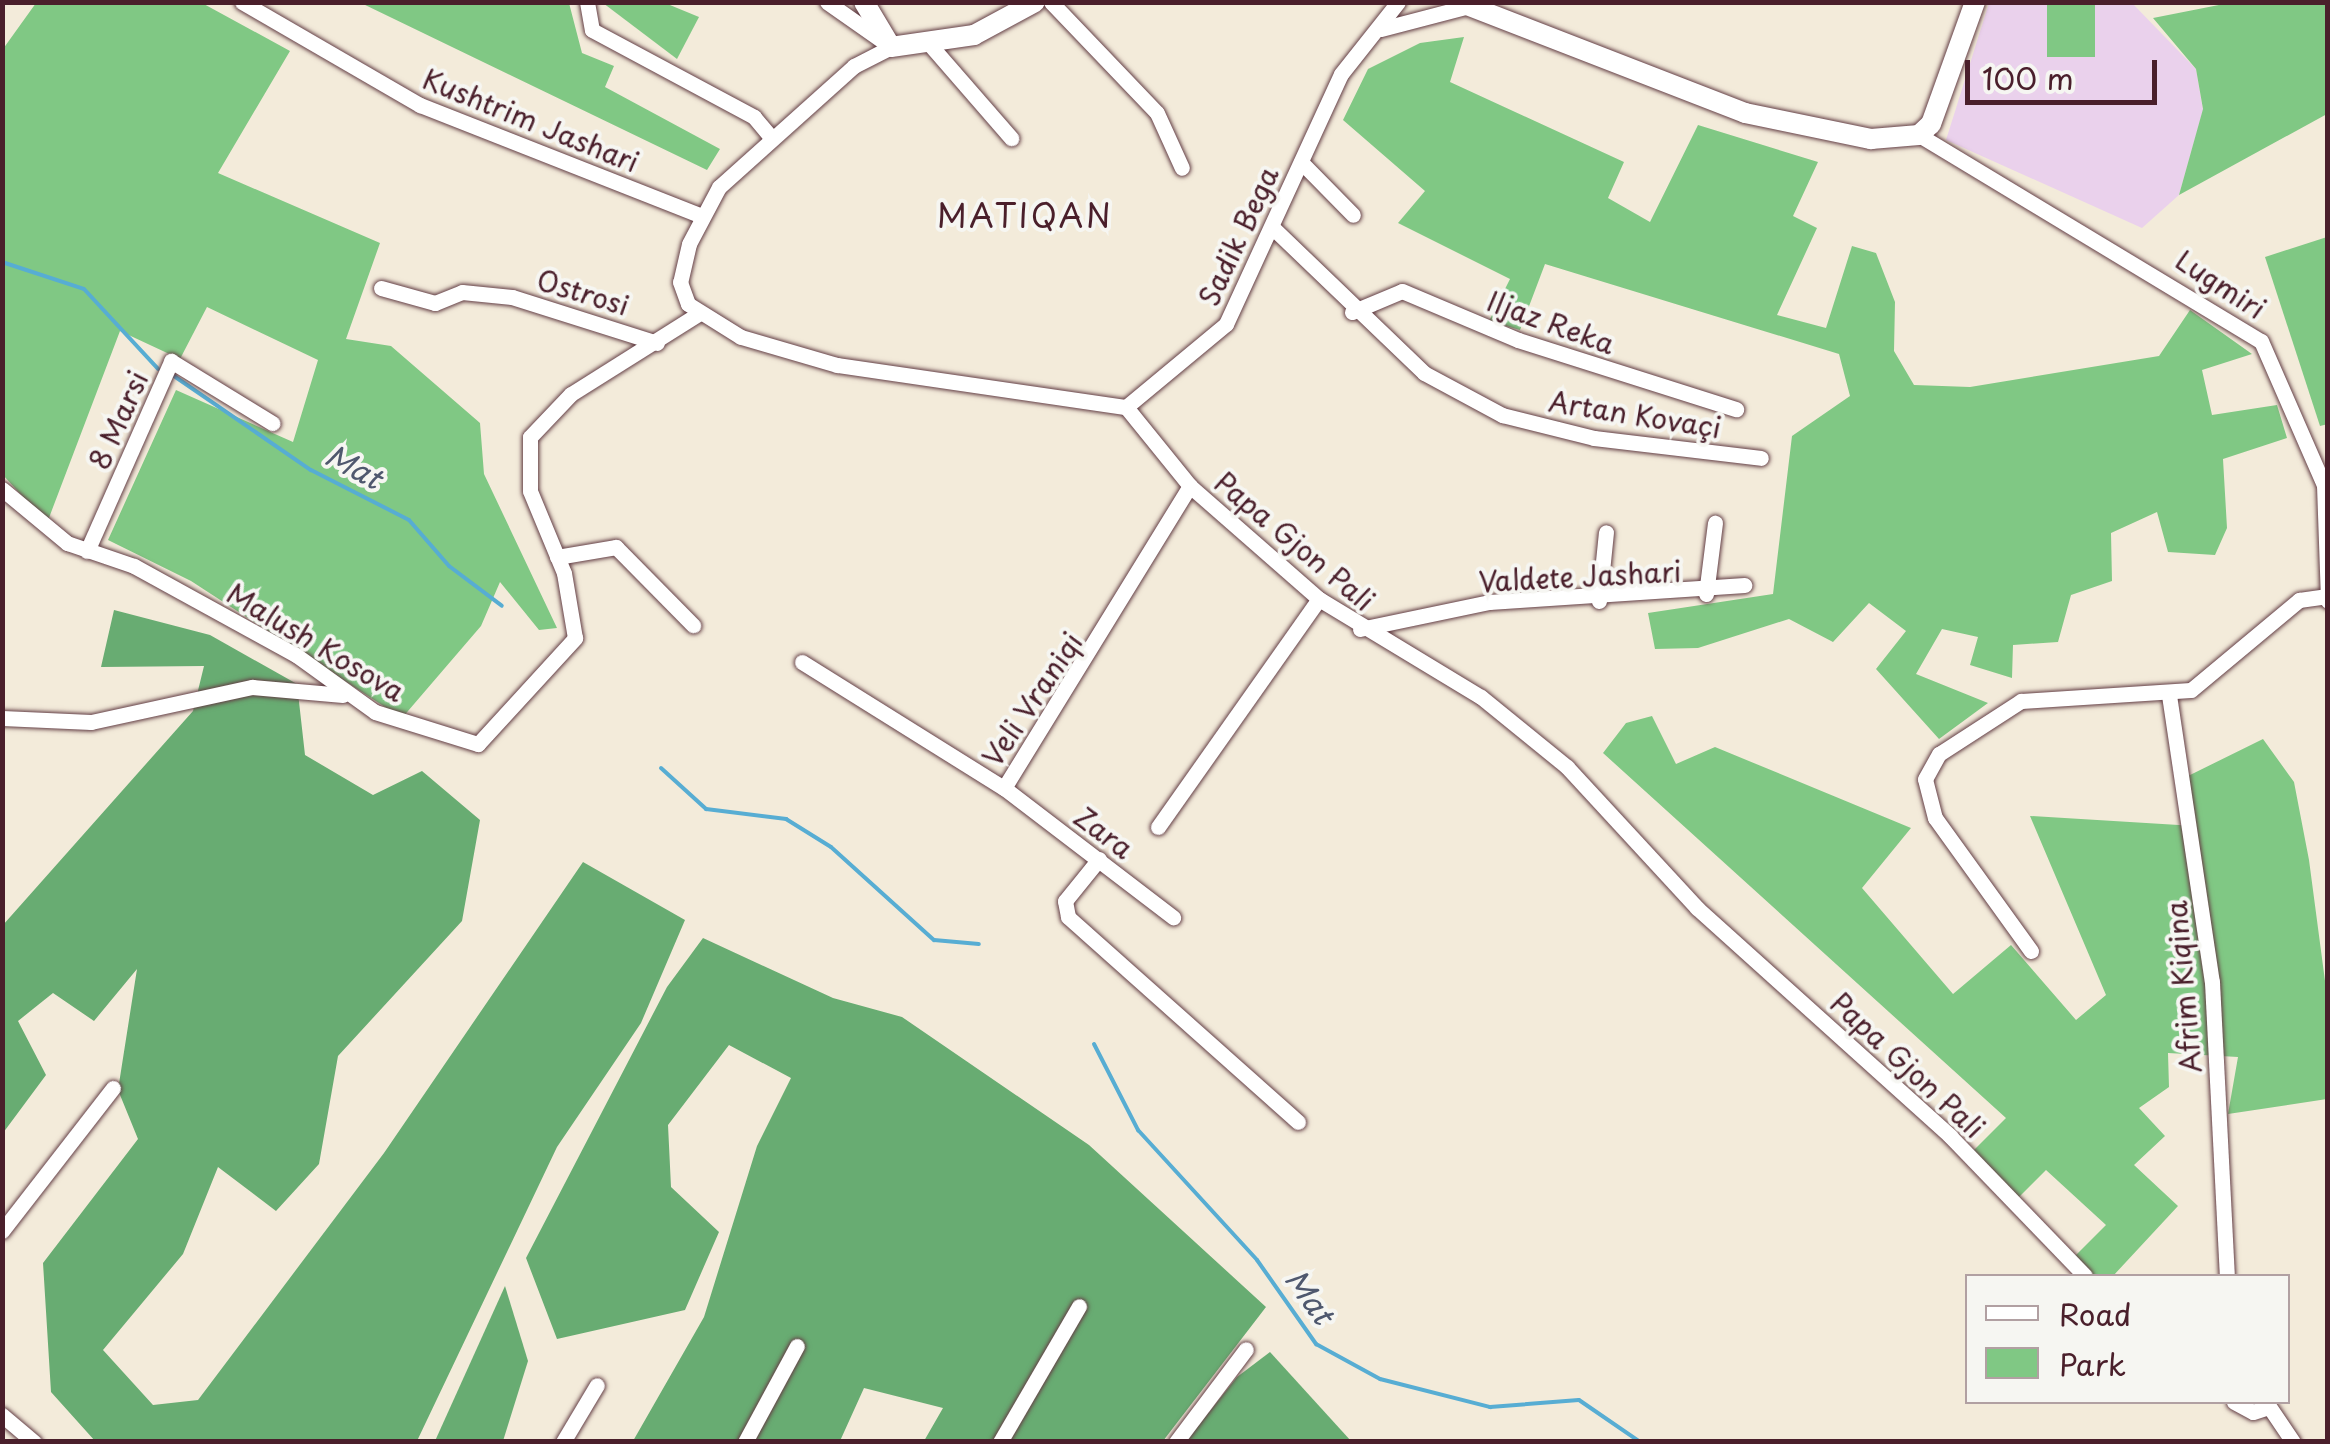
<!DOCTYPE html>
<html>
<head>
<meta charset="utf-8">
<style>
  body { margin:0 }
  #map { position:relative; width:2330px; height:1444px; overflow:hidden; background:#f3ebda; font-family:"Playpen Sans",sans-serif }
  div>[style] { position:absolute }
  .built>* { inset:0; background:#ead1ec }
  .green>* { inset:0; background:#80c884; transform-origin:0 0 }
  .forest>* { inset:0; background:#68ac72 }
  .stream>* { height:4px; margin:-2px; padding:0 2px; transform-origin:2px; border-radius:2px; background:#57add3 }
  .roads { filter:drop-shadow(0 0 2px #633e45) drop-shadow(0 0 2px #633e45) }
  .minor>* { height:15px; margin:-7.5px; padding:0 7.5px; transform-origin:7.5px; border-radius:7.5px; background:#fff }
  .tertiary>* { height:20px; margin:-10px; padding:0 10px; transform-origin:10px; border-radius:10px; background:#fff }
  span { translate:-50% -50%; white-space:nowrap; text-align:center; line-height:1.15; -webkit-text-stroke:8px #f6f6f2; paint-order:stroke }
  .street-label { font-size:28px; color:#4a1f2b }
  .water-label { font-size:30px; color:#4f586e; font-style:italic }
  .quarter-label { font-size:32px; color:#4a1f2b; letter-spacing:2.5px }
  .frame { position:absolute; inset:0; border:5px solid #4a1f2b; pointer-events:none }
  .legend { position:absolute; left:1965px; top:1274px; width:325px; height:130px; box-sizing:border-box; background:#f6f6f2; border:2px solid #b1a0a2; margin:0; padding:12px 18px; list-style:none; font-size:30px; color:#4a1f2b }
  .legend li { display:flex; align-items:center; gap:20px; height:50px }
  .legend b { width:50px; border:2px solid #b1a0a2 }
  .scale { position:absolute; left:1965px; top:60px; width:192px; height:45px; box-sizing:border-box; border:5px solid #4a1f2b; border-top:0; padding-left:12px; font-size:30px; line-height:35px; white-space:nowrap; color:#4a1f2b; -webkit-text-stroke:8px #f6f6f2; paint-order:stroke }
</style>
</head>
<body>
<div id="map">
  <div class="built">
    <i style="clip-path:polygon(1989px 3px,2132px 3px,2196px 69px,2203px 110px,2179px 195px,2142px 228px,1946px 140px)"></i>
  </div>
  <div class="green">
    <i style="clip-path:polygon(36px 3px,202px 3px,290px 51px,218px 173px,380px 243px,346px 339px,391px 346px,480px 423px,484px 474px,557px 628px,539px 630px,500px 582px,481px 626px,402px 718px,191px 581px,108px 540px,176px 390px,293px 442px,318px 360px,207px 307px,180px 359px,120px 331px,47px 523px,3px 475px,3px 49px)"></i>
    <i style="clip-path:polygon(361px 3px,569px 3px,582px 53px,614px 66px,605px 87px,720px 149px,707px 170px)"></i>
    <i style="clip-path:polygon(603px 3px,665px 3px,699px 17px,677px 59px)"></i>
    <i style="left:2047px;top:3px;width:48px;height:54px"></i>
    <i style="clip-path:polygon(2229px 3px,2327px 3px,2327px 114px,2179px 195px,2203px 109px,2196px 69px,2153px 18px)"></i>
    <i style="clip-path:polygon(1464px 37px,1450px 82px,1624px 162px,1608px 198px,1650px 222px,1698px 125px,1818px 162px,1793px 216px,1817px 228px,1777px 315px,1826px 328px,1852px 246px,1876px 253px,1895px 302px,1894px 351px,1914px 385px,1970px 387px,2159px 356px,2190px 310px,2252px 354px,2202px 370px,2212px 415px,2277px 405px,2287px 438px,2223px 459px,2227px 528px,2215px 555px,2168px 552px,2157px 512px,2111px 533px,2112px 581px,2071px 595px,2058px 642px,2013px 645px,2012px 678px,1970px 665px,1978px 637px,1942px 629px,1916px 674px,1988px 703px,1939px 739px,1876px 669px,1906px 631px,1869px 603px,1833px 642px,1789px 619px,1698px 648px,1655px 649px,1648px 613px,1773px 594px,1792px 436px,1850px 396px,1839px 354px,1545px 264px,1520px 330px,1489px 321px,1510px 279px,1398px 223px,1425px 191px,1343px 120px,1368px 69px,1420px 43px)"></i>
    <i style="clip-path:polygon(2327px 237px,2328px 424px,2320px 426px,2265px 257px)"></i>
    <i style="clip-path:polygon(1652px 716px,1676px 764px,1715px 747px,1911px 828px,1862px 888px,1953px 994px,2011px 945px,2076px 1020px,2106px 995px,2030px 816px,2195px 826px,2188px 776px,2263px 739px,2294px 782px,2309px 860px,2327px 996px,2327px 1099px,2228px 1114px,2238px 1057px,2168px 1053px,2169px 1087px,2139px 1108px,2165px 1136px,2134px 1165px,2178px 1206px,2113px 1276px,2095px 1276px,2074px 1257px,2106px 1225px,2046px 1170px,2019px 1197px,1974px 1150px,2006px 1118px,1603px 753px,1626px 723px)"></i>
  </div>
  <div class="forest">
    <i style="clip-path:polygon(114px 610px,210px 635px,297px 684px,305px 755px,373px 795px,422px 771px,480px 820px,462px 921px,338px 1056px,319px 1164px,276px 1211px,218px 1167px,183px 1254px,103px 1350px,153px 1405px,198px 1400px,384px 1153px,583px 862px,685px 920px,641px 1023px,557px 1147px,417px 1441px,95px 1441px,51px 1392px,43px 1263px,138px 1139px,118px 1090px,137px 969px,94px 1021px,53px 993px,18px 1021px,46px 1075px,3px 1133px,3px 925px,193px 711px,204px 666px,101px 667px)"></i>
    <i style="clip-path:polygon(703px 938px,833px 998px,902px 1017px,1089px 1145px,1266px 1307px,1163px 1441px,924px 1441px,943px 1408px,864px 1388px,840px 1441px,633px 1441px,704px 1317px,757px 1146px,791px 1078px,729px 1045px,668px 1125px,671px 1187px,719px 1232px,685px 1310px,557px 1339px,526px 1258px,667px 987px)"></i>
    <i style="clip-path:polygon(505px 1286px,528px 1361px,503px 1441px,435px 1441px)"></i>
    <i style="clip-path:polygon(1270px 1352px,1351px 1441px,1186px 1441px,1237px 1377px)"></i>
  </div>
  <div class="stream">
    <i style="left:2px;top:262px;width:86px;rotate:18.2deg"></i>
    <i style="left:84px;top:289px;width:109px;rotate:47.2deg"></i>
    <i style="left:174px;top:376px;width:166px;rotate:34.5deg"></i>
    <i style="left:311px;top:470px;width:110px;rotate:27deg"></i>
    <i style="left:409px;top:520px;width:61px;rotate:49deg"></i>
    <i style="left:449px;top:566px;width:66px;rotate:37deg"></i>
    <i style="left:661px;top:768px;width:61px;rotate:42.3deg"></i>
    <i style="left:706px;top:809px;width:81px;rotate:7.1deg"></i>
    <i style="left:786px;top:819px;width:53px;rotate:31.9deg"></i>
    <i style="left:831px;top:847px;width:139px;rotate:42.1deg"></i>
    <i style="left:934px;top:940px;width:45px;rotate:5.1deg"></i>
    <i style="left:1094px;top:1044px;width:97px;rotate:62.9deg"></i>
    <i style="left:1138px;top:1130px;width:176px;rotate:47.5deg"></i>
    <i style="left:1257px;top:1260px;width:103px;rotate:54.9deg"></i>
    <i style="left:1316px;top:1344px;width:73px;rotate:28.7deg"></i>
    <i style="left:1380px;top:1379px;width:114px;rotate:14.3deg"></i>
    <i style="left:1490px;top:1407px;width:89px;rotate:-4.5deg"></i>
    <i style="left:1579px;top:1400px;width:74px;rotate:34.5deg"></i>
  </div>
  <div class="roads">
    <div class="minor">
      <i style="left:242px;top:2px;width:206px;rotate:30.1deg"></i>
      <i style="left:420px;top:105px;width:303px;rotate:21.5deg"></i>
      <i style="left:587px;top:2px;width:28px;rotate:80deg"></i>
      <i style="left:592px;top:30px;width:184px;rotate:28.2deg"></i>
      <i style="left:754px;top:117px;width:26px;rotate:50deg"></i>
      <i style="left:827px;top:2px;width:78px;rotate:35.1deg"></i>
      <i style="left:891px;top:47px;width:42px;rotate:152.8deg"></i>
      <i style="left:854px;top:66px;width:181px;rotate:138.1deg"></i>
      <i style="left:719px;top:187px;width:64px;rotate:117.8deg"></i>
      <i style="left:689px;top:244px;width:39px;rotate:103deg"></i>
      <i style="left:680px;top:282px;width:23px;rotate:70deg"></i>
      <i style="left:688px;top:304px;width:62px;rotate:31.9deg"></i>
      <i style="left:741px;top:337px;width:100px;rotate:16.3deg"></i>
      <i style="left:837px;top:365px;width:292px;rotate:8.3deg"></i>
      <i style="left:1126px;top:407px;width:102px;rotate:51deg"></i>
      <i style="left:1190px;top:486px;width:171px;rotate:41.2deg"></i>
      <i style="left:1319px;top:599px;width:189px;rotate:31.2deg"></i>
      <i style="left:1481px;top:697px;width:111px;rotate:39.1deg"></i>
      <i style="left:1567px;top:767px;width:192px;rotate:47.3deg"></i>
      <i style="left:1697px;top:908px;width:341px;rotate:42deg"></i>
      <i style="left:1950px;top:1136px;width:194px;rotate:46deg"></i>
      <i style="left:1051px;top:2px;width:153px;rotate:46.3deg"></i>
      <i style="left:1157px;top:113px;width:60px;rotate:65.6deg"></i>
      <i style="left:1381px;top:29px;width:91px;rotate:-14.6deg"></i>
      <i style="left:932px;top:47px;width:121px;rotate:49deg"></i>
      <i style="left:1919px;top:135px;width:399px;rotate:31.1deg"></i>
      <i style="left:2261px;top:341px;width:157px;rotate:66.4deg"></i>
      <i style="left:2324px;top:485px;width:116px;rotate:88deg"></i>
      <i style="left:1301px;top:162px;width:74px;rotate:45.5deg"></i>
      <i style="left:1272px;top:227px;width:211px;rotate:43.8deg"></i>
      <i style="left:1424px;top:373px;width:89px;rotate:28.3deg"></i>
      <i style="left:1502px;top:415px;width:95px;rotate:14deg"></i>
      <i style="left:1594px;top:438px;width:168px;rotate:6.8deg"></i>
      <i style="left:381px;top:288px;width:56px;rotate:15.5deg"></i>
      <i style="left:435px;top:303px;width:29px;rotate:-22deg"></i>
      <i style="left:462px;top:292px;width:50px;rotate:5.7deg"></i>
      <i style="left:512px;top:297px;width:152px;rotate:17.6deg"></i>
      <i style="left:1352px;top:312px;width:54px;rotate:-22.8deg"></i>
      <i style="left:1402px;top:291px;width:126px;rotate:22.9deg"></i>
      <i style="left:1518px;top:340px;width:229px;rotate:17.6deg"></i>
      <i style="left:1126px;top:407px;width:130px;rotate:-39.7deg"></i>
      <i style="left:1226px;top:324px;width:275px;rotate:-65.3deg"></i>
      <i style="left:1341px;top:74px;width:92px;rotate:-51.6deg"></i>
      <i style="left:2px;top:489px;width:85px;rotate:39.7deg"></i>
      <i style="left:67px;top:543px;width:71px;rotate:18.9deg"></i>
      <i style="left:134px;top:566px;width:185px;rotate:28.8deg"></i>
      <i style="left:296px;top:655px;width:97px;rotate:35.8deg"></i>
      <i style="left:375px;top:712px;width:108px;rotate:17.3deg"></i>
      <i style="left:478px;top:744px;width:144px;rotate:-47.5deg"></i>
      <i style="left:575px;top:638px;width:66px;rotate:-99.6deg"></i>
      <i style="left:564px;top:573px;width:89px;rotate:-112.5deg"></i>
      <i style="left:530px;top:491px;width:54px;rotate:-90deg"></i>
      <i style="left:530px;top:437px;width:59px;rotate:-46.4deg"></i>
      <i style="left:571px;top:394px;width:150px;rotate:-32.2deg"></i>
      <i style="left:87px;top:551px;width:208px;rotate:-66.1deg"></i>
      <i style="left:171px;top:361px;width:119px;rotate:31.5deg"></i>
      <i style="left:557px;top:557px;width:60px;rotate:-9.6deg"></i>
      <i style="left:616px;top:547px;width:110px;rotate:45.4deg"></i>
      <i style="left:1706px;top:594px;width:72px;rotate:-82.8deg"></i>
      <i style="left:1599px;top:601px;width:69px;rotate:-84.2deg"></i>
      <i style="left:1360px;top:629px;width:132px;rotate:-11.8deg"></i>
      <i style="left:1489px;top:602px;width:256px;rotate:-3.8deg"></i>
      <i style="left:802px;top:662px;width:238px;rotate:32deg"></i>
      <i style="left:1004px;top:788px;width:213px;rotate:37.4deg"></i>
      <i style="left:2169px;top:695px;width:290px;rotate:81.5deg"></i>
      <i style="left:2212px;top:982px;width:294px;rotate:87.1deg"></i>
      <i style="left:2px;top:718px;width:89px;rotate:2.6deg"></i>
      <i style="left:91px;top:722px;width:165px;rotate:-12.3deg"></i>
      <i style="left:252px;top:687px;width:91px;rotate:5deg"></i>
      <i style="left:1004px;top:788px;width:355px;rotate:-58.4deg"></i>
      <i style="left:1158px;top:827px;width:279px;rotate:-54.8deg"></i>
      <i style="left:1099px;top:859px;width:54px;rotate:129deg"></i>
      <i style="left:1065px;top:901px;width:16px;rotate:79deg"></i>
      <i style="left:1068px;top:917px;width:308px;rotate:41.7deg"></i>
      <i style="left:2031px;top:951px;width:164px;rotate:-125.8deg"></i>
      <i style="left:1935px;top:818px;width:40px;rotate:-104.4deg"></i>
      <i style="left:1925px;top:779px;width:29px;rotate:-61deg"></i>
      <i style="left:1939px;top:754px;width:98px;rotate:-32.9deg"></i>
      <i style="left:2021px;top:701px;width:170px;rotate:-3.7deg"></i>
      <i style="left:2191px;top:690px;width:141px;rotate:-39.8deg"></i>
      <i style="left:2299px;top:600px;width:27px;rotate:-8deg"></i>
      <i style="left:2px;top:1231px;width:181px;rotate:-52.2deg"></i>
      <i style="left:2234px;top:1402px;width:21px;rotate:28deg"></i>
      <i style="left:2253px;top:1412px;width:16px;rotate:-18deg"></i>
      <i style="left:2266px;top:1402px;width:48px;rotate:56deg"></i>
      <i style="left:2px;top:1415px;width:42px;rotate:40.2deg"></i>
      <i style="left:563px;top:1442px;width:66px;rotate:-59.2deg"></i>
      <i style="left:745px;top:1442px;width:109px;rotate:-61.6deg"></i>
      <i style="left:1000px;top:1442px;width:157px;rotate:-59.8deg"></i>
      <i style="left:1176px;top:1442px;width:116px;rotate:-53deg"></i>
    </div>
    <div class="tertiary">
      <i style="left:864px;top:2px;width:52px;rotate:59deg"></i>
      <i style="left:891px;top:47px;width:84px;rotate:-8.2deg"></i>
      <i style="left:974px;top:35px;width:69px;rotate:-28.4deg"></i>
      <i style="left:1459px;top:2px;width:307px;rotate:21.2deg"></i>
      <i style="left:1745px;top:113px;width:129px;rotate:11.7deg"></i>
      <i style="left:1871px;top:139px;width:48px;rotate:-4.8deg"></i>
      <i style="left:1919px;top:135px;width:16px;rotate:-43deg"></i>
      <i style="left:1931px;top:124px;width:130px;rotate:-70.2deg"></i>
    </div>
  </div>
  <div class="street-label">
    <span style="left:531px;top:120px;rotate:22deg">Kushtrim Jashari</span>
    <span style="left:1238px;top:236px;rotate:-65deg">Sadik Bega</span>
    <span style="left:2221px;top:284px;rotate:33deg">Lugmiri</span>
    <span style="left:583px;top:292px;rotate:17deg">Ostrosi</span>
    <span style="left:1551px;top:322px;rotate:20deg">Iljaz Reka</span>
    <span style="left:1635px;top:414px;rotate:9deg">Artan Kovaçi</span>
    <span style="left:118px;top:420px;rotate:-66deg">8 Marsi</span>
    <span style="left:1295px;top:541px;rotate:40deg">Papa Gjon Pali</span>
    <span style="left:1580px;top:576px;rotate:-3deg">Valdete Jashari</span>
    <span style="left:316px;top:642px;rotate:31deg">Malush Kosova</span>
    <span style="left:1032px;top:699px;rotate:-56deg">Veli Vraniqi</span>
    <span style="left:1104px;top:832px;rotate:37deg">Zara</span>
    <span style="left:2183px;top:987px;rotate:-95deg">Afrim Kiqina</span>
    <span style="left:1908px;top:1065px;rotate:43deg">Papa Gjon Pali</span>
  </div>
  <div class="water-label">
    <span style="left:354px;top:466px;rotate:28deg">Mat</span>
    <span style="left:1310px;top:1296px;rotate:54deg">Mat</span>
  </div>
  <div class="quarter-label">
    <span style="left:1025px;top:215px">MATIQAN</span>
  </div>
  <div class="frame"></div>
  <ul class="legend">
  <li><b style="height:12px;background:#fff"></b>Road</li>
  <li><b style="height:28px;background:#80c884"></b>Park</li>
  </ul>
  <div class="scale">100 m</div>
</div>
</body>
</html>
